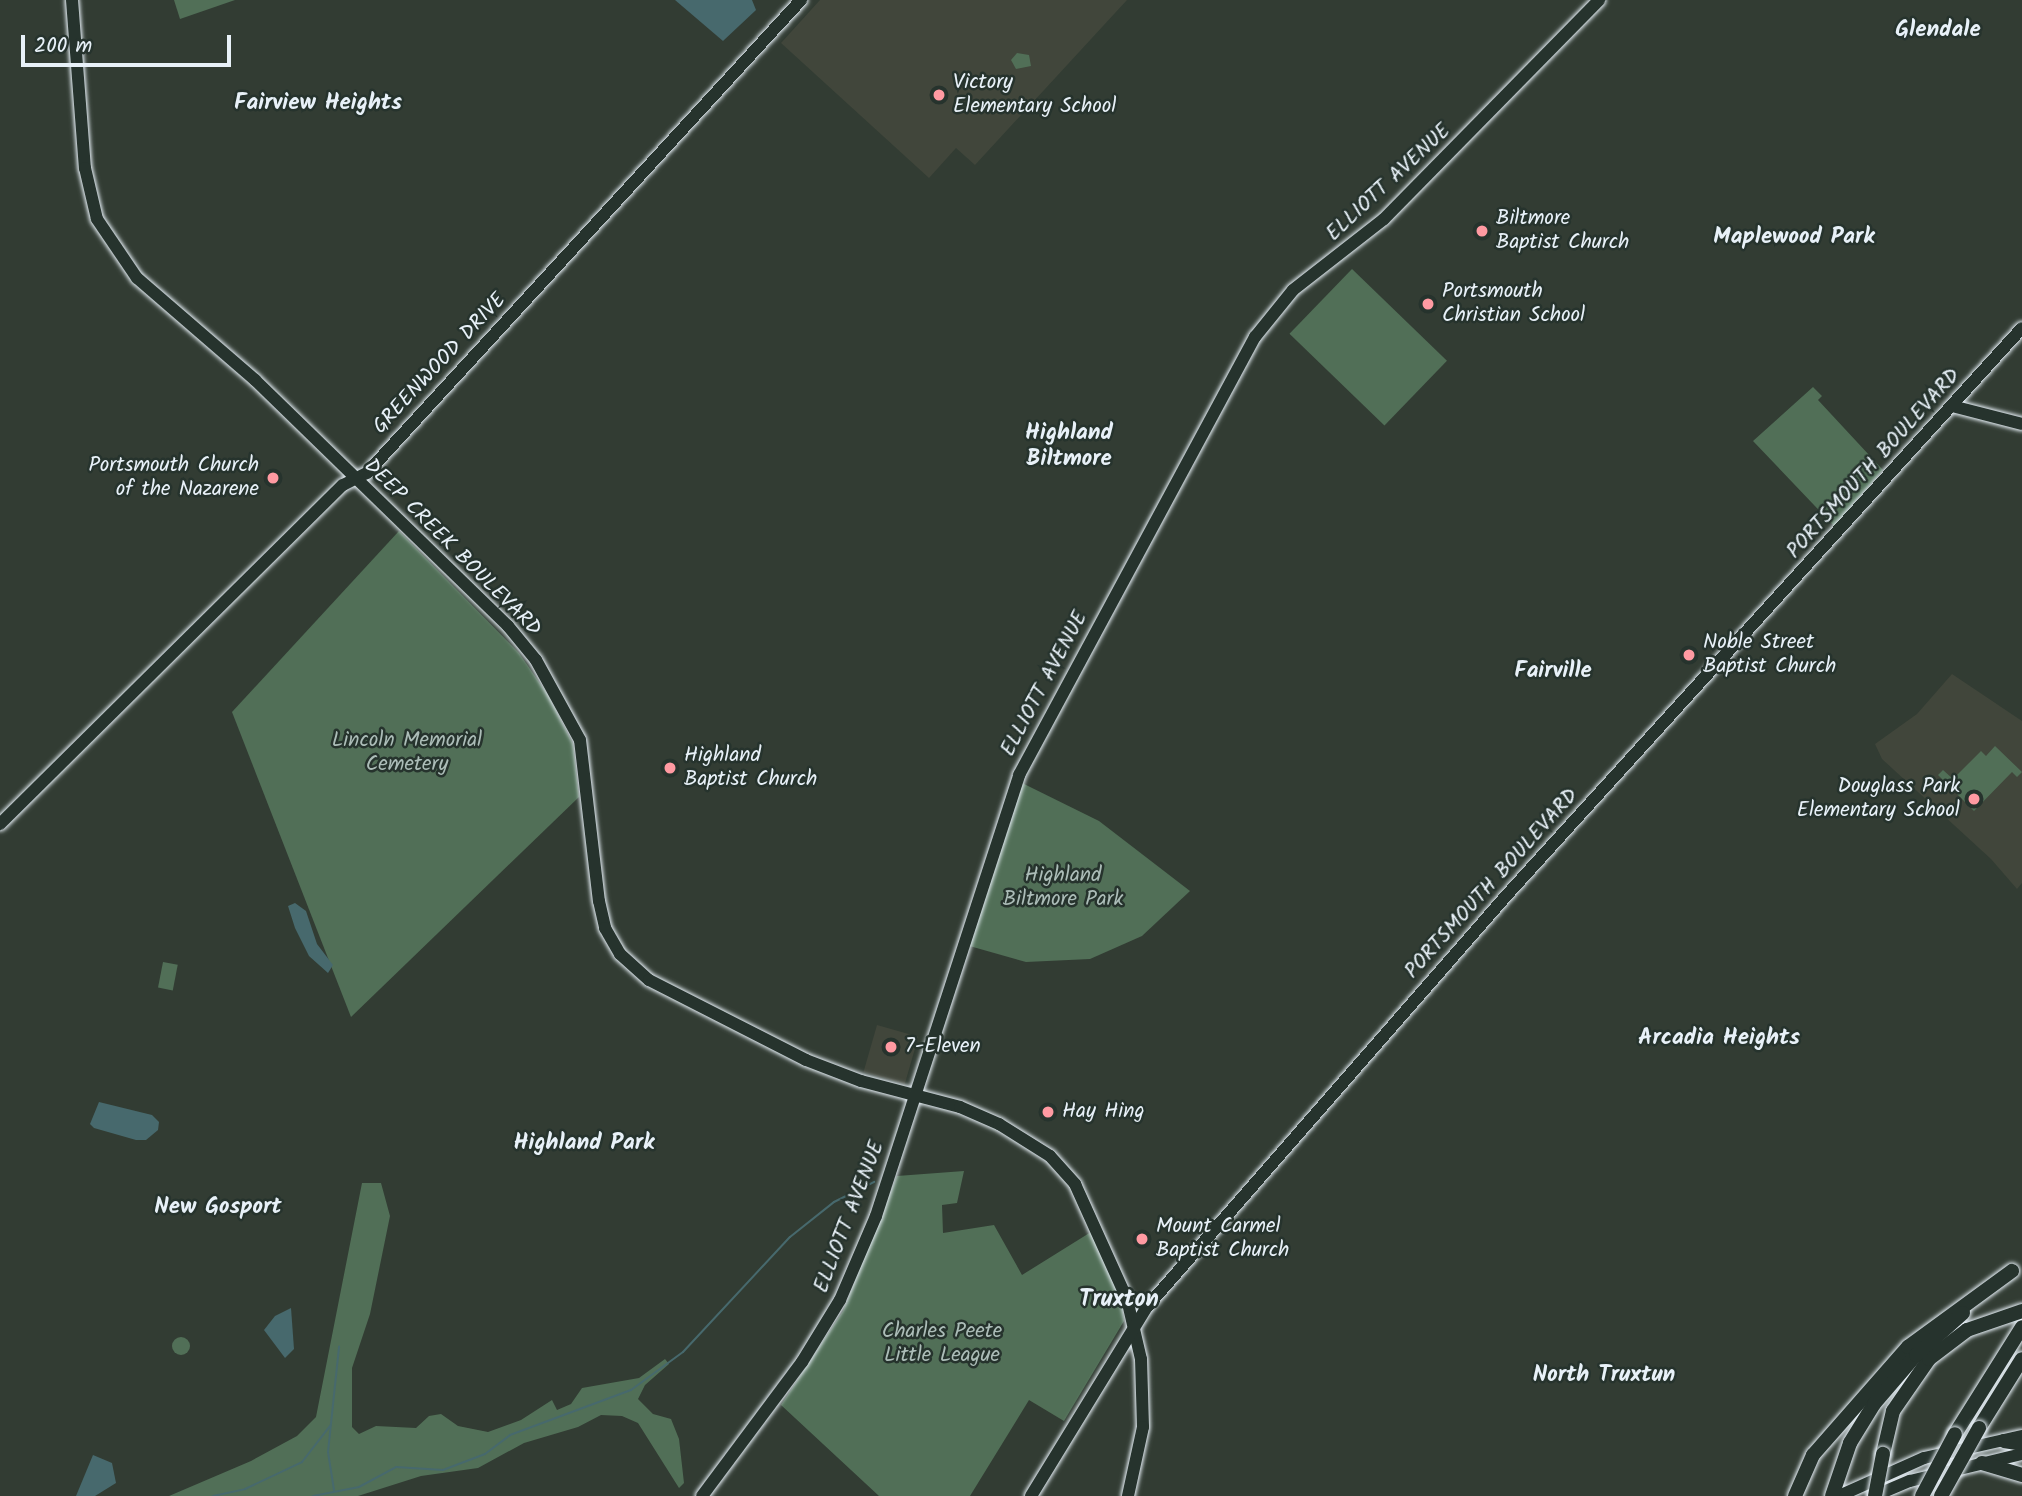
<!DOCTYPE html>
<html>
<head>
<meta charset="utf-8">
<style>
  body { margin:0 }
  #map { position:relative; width:2022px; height:1496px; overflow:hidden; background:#323c33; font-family:Kalam,sans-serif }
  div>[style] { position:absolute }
  .built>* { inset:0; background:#41463b; transform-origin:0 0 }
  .green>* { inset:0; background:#516f57; transform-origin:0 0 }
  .round { border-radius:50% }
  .water>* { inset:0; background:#47696d }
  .stream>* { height:2px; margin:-1px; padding:0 1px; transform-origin:1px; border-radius:1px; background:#47696d }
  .roads { filter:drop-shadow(0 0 2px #e8f1f8) drop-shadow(0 0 2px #e8f1f8) }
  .secondary>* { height:12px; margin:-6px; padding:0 6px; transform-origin:6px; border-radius:6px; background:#26332d }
  .primary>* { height:12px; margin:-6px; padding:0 6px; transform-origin:6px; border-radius:6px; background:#26332d }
  .highway>* { height:14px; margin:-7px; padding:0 7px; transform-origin:7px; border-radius:7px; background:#26332d }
  .bridges { filter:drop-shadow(0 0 2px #e8f1f8) drop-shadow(0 0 2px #e8f1f8) }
  .highway-bridge>* { height:14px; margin:-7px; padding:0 7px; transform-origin:7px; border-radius:7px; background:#26332d }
  .dots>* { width:19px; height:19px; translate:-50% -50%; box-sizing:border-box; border:4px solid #26332d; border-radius:50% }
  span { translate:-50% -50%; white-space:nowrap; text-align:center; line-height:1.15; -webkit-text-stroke:5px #26332d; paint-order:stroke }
  .poi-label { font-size:21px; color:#e8f1f8 }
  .left { translate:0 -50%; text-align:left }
  .right { translate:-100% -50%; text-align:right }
  .street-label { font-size:21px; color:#e8f1f8 }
  .park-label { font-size:21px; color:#acbdb8 }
  .neighbourhood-label { font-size:23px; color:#e8f1f8; font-weight:700 }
  .quarter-label { font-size:24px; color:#e8f1f8; font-weight:700 }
  .scale { position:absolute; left:21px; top:35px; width:210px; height:32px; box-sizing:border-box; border:4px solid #e8f1f8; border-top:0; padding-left:9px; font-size:21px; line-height:24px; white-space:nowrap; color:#e8f1f8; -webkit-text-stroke:5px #26332d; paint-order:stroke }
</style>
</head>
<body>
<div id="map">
  <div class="built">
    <i style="clip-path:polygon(820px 0,1127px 0,975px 165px,956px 148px,929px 178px,781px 43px)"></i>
    <i style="clip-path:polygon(1952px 674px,2022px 721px,2022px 883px,2017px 889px,1991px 859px,1882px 759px,1875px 744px,1917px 714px)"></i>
    <i style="left:877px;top:1025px;width:43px;height:49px;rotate:16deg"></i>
  </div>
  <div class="green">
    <i style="clip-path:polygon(174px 0,235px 0,180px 19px)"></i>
    <i style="clip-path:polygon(1017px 53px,1029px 55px,1031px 66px,1016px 69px,1011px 60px)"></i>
    <i style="left:1352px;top:269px;width:132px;height:90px;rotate:44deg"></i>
    <i style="clip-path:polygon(1813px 387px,1822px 396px,1818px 400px,1883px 470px,1834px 526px,1753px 441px)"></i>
    <i style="clip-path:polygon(399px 531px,519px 653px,548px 695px,573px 744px,579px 797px,351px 1017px,232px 712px)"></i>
    <i style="clip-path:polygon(1995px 746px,2022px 772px,2017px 777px,2012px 772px,1974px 811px,1938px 775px,1943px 770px,1953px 779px,1981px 751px,1986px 756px)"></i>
    <i style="clip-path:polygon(1020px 782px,1099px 821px,1190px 891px,1142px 936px,1090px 959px,1026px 962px,966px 945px)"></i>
    <i style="left:163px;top:962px;width:15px;height:26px;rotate:11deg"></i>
    <i style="clip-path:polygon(964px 1171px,957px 1203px,942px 1205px,943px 1233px,994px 1225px,1022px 1275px,1091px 1232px,1122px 1303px,1124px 1321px,1064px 1421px,1029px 1400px,970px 1496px,879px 1496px,781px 1405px,843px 1311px,897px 1176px)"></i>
    <i style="clip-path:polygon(362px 1183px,381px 1183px,390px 1216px,370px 1314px,352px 1368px,352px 1427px,359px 1434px,376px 1426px,416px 1428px,429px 1416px,441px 1414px,458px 1426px,488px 1432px,521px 1420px,552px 1400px,557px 1410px,571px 1404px,582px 1388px,639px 1378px,665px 1359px,669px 1364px,645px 1385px,638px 1399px,653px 1414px,671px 1419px,679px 1439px,684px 1483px,679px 1488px,638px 1423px,622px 1416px,601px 1415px,578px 1427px,524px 1443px,478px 1468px,421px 1476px,358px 1496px,169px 1496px,251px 1461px,297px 1436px,316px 1417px)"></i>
    <i class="round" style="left:172px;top:1337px;width:18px;height:18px"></i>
  </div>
  <div class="water">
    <i style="clip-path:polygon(675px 0,752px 0,756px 10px,723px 41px)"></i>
    <i style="clip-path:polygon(295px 903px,306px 911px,317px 944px,333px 965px,328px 973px,309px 956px,295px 928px,288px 906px)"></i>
    <i style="clip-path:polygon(99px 1102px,152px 1115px,159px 1122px,158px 1130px,146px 1140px,136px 1140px,94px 1128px,90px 1124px)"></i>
    <i style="clip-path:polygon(291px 1308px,294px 1349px,285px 1358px,264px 1330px,275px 1316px)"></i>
    <i style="clip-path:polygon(93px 1455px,112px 1463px,116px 1483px,95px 1496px,76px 1496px)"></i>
  </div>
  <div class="stream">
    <i style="left:334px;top:1490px;width:38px;rotate:-99deg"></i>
    <i style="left:328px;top:1452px;width:106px;rotate:-84deg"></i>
    <i style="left:213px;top:1496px;width:33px;rotate:-12deg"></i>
    <i style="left:245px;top:1489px;width:63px;rotate:-25.3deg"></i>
    <i style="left:302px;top:1462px;width:46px;rotate:-52.1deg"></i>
    <i style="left:313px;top:1496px;width:47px;rotate:-11.1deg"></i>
    <i style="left:359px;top:1487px;width:42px;rotate:-28.4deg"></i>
    <i style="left:396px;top:1467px;width:47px;rotate:3.7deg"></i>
    <i style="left:443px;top:1470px;width:45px;rotate:-20.9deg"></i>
    <i style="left:485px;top:1454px;width:31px;rotate:-37deg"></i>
    <i style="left:510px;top:1435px;width:129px;rotate:-20.4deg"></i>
    <i style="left:631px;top:1390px;width:64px;rotate:-36.2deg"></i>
    <i style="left:683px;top:1352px;width:157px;rotate:-47.1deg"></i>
    <i style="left:790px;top:1237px;width:56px;rotate:-38.5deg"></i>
    <i style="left:834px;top:1202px;width:45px;rotate:-26.6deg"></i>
  </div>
  <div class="roads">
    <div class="secondary">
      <i style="left:72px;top:0;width:169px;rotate:85.6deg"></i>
      <i style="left:85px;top:168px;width:52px;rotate:76.8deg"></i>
      <i style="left:97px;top:219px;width:71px;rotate:55.9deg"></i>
      <i style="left:137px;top:278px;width:156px;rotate:40.8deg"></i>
      <i style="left:255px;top:380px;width:353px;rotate:44.2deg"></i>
      <i style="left:508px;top:626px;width:44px;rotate:50.5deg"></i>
      <i style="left:536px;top:660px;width:91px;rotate:61.2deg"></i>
      <i style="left:580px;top:740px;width:162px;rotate:83.3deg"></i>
      <i style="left:599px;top:901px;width:28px;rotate:77deg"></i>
      <i style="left:605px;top:928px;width:30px;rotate:60deg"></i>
      <i style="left:620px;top:954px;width:39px;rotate:42deg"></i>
      <i style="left:649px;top:980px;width:176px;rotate:27deg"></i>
      <i style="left:806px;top:1060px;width:59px;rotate:20.9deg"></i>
      <i style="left:861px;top:1081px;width:102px;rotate:14.7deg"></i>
      <i style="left:960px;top:1107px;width:43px;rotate:23.6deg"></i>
      <i style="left:999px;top:1124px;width:60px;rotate:32.1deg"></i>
      <i style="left:1050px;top:1156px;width:38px;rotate:48deg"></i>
      <i style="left:1075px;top:1184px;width:126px;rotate:65.7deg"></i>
      <i style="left:1127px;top:1299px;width:62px;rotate:76.9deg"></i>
      <i style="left:1141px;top:1359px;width:68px;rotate:88.3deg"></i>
      <i style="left:1143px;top:1427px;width:71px;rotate:102.3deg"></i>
      <i style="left:1952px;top:406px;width:72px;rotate:14.4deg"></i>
      <i style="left:0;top:824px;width:482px;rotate:-44.7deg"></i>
      <i style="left:343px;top:485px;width:27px;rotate:-27deg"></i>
      <i style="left:367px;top:473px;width:642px;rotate:-47.46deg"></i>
      <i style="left:702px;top:1496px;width:167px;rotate:-53.3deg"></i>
      <i style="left:802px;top:1362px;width:73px;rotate:-58.5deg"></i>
      <i style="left:840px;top:1300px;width:91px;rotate:-66.8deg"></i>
      <i style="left:876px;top:1216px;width:464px;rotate:-72deg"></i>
      <i style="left:1019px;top:775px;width:498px;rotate:-61.7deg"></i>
      <i style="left:1255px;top:337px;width:60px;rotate:-51deg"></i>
      <i style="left:1293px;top:290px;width:115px;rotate:-38deg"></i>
      <i style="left:1384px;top:219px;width:307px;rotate:-45.5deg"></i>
    </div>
    <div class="primary">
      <i style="left:1031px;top:1496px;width:220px;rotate:-58.5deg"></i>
      <i style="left:1146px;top:1308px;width:547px;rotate:-48.85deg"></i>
      <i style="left:1506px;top:896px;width:767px;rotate:-47.75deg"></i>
      <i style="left:1839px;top:1496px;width:93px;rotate:-24.1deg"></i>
      <i style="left:1924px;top:1458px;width:100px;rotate:-12.7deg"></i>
      <i style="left:1874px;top:1496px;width:39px;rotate:-23deg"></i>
      <i style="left:1910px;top:1481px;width:115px;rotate:-13.6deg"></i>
    </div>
    <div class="highway">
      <i style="left:1979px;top:1428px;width:81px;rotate:-58.1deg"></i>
      <i style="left:1955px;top:1434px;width:126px;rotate:-57.9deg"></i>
      <i style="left:2004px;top:1441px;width:18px;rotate:9deg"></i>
      <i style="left:1883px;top:1454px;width:44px;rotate:-76.9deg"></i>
      <i style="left:1893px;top:1411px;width:63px;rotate:-55.3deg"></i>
      <i style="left:1929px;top:1359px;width:48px;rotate:-37.3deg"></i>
      <i style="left:1967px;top:1330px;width:58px;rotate:-19.1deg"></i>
      <i style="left:1982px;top:1463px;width:42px;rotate:16.7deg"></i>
      <i style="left:1795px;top:1496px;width:45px;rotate:-66.3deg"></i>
      <i style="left:1813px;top:1455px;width:144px;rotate:-48.7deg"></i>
      <i style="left:1908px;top:1347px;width:129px;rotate:-36.2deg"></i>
      <i style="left:1832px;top:1496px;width:56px;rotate:-71.2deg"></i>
      <i style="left:1850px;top:1443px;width:46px;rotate:-58.4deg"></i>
      <i style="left:1874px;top:1404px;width:65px;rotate:-49.4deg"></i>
      <i style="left:1916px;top:1355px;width:63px;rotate:-41.8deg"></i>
    </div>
  </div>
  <div class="bridges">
    <div class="highway-bridge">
      <i style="left:1875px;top:1496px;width:43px;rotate:-79.2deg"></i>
      <i style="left:1922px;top:1496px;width:70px;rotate:-62deg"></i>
      <i style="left:1941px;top:1496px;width:78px;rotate:-60.8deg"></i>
    </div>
  </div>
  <div class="dots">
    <i style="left:939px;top:95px;background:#ff9aa2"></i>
    <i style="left:1482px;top:231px;background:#ff9aa2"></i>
    <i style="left:1428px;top:304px;background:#ff9aa2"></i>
    <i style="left:273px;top:478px;background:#ff9aa2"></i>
    <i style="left:1689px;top:655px;background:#ff9aa2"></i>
    <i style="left:670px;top:768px;background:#ff9aa2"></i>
    <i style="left:1974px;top:799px;background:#ff9aa2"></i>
    <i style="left:891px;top:1047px;background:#ff9aa2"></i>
    <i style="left:1048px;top:1112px;background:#ff9aa2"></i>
    <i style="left:1142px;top:1239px;background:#ff9aa2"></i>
  </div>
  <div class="poi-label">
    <span class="left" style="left:953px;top:95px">Victory<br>Elementary School</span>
    <span class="left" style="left:1496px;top:231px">Biltmore<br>Baptist Church</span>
    <span class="left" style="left:1442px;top:304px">Portsmouth<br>Christian School</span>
    <span class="right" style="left:259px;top:478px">Portsmouth Church<br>of the Nazarene</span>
    <span class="left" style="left:1703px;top:655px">Noble Street<br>Baptist Church</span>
    <span class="left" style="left:684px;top:768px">Highland<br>Baptist Church</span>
    <span class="right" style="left:1960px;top:799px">Douglass Park<br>Elementary School</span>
    <span class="left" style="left:905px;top:1047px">7-Eleven</span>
    <span class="left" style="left:1062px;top:1112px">Hay Hing</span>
    <span class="left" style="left:1156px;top:1239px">Mount Carmel<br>Baptist Church</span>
  </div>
  <div class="street-label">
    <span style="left:1389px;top:183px;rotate:-43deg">ELLIOTT AVENUE</span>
    <span style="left:440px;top:364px;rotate:-47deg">GREENWOOD DRIVE</span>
    <span style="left:1874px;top:464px;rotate:-48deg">PORTSMOUTH BOULEVARD</span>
    <span style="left:452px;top:548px;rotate:45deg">DEEP CREEK BOULEVARD</span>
    <span style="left:1045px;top:684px;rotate:-62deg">ELLIOTT AVENUE</span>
    <span style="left:1492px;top:884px;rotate:-48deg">PORTSMOUTH BOULEVARD</span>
    <span style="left:850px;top:1217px;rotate:-69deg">ELLIOTT AVENUE</span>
  </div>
  <div class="park-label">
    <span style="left:407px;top:753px">Lincoln Memorial<br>Cemetery</span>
    <span style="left:1063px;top:888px">Highland<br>Biltmore Park</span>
    <span style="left:942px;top:1344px">Charles Peete<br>Little League</span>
  </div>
  <div class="neighbourhood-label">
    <span style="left:1938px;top:30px">Glendale</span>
    <span style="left:318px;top:103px">Fairview Heights</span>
    <span style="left:1794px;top:237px">Maplewood Park</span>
    <span style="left:1069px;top:446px">Highland<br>Biltmore</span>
    <span style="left:1553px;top:671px">Fairville</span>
    <span style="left:1719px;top:1038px">Arcadia Heights</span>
    <span style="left:584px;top:1143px">Highland Park</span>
    <span style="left:218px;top:1207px">New Gosport</span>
    <span style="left:1604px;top:1375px">North Truxtun</span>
  </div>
  <div class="quarter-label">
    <span style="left:1119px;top:1300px">Truxton</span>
  </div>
  <div class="scale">200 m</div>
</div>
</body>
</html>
